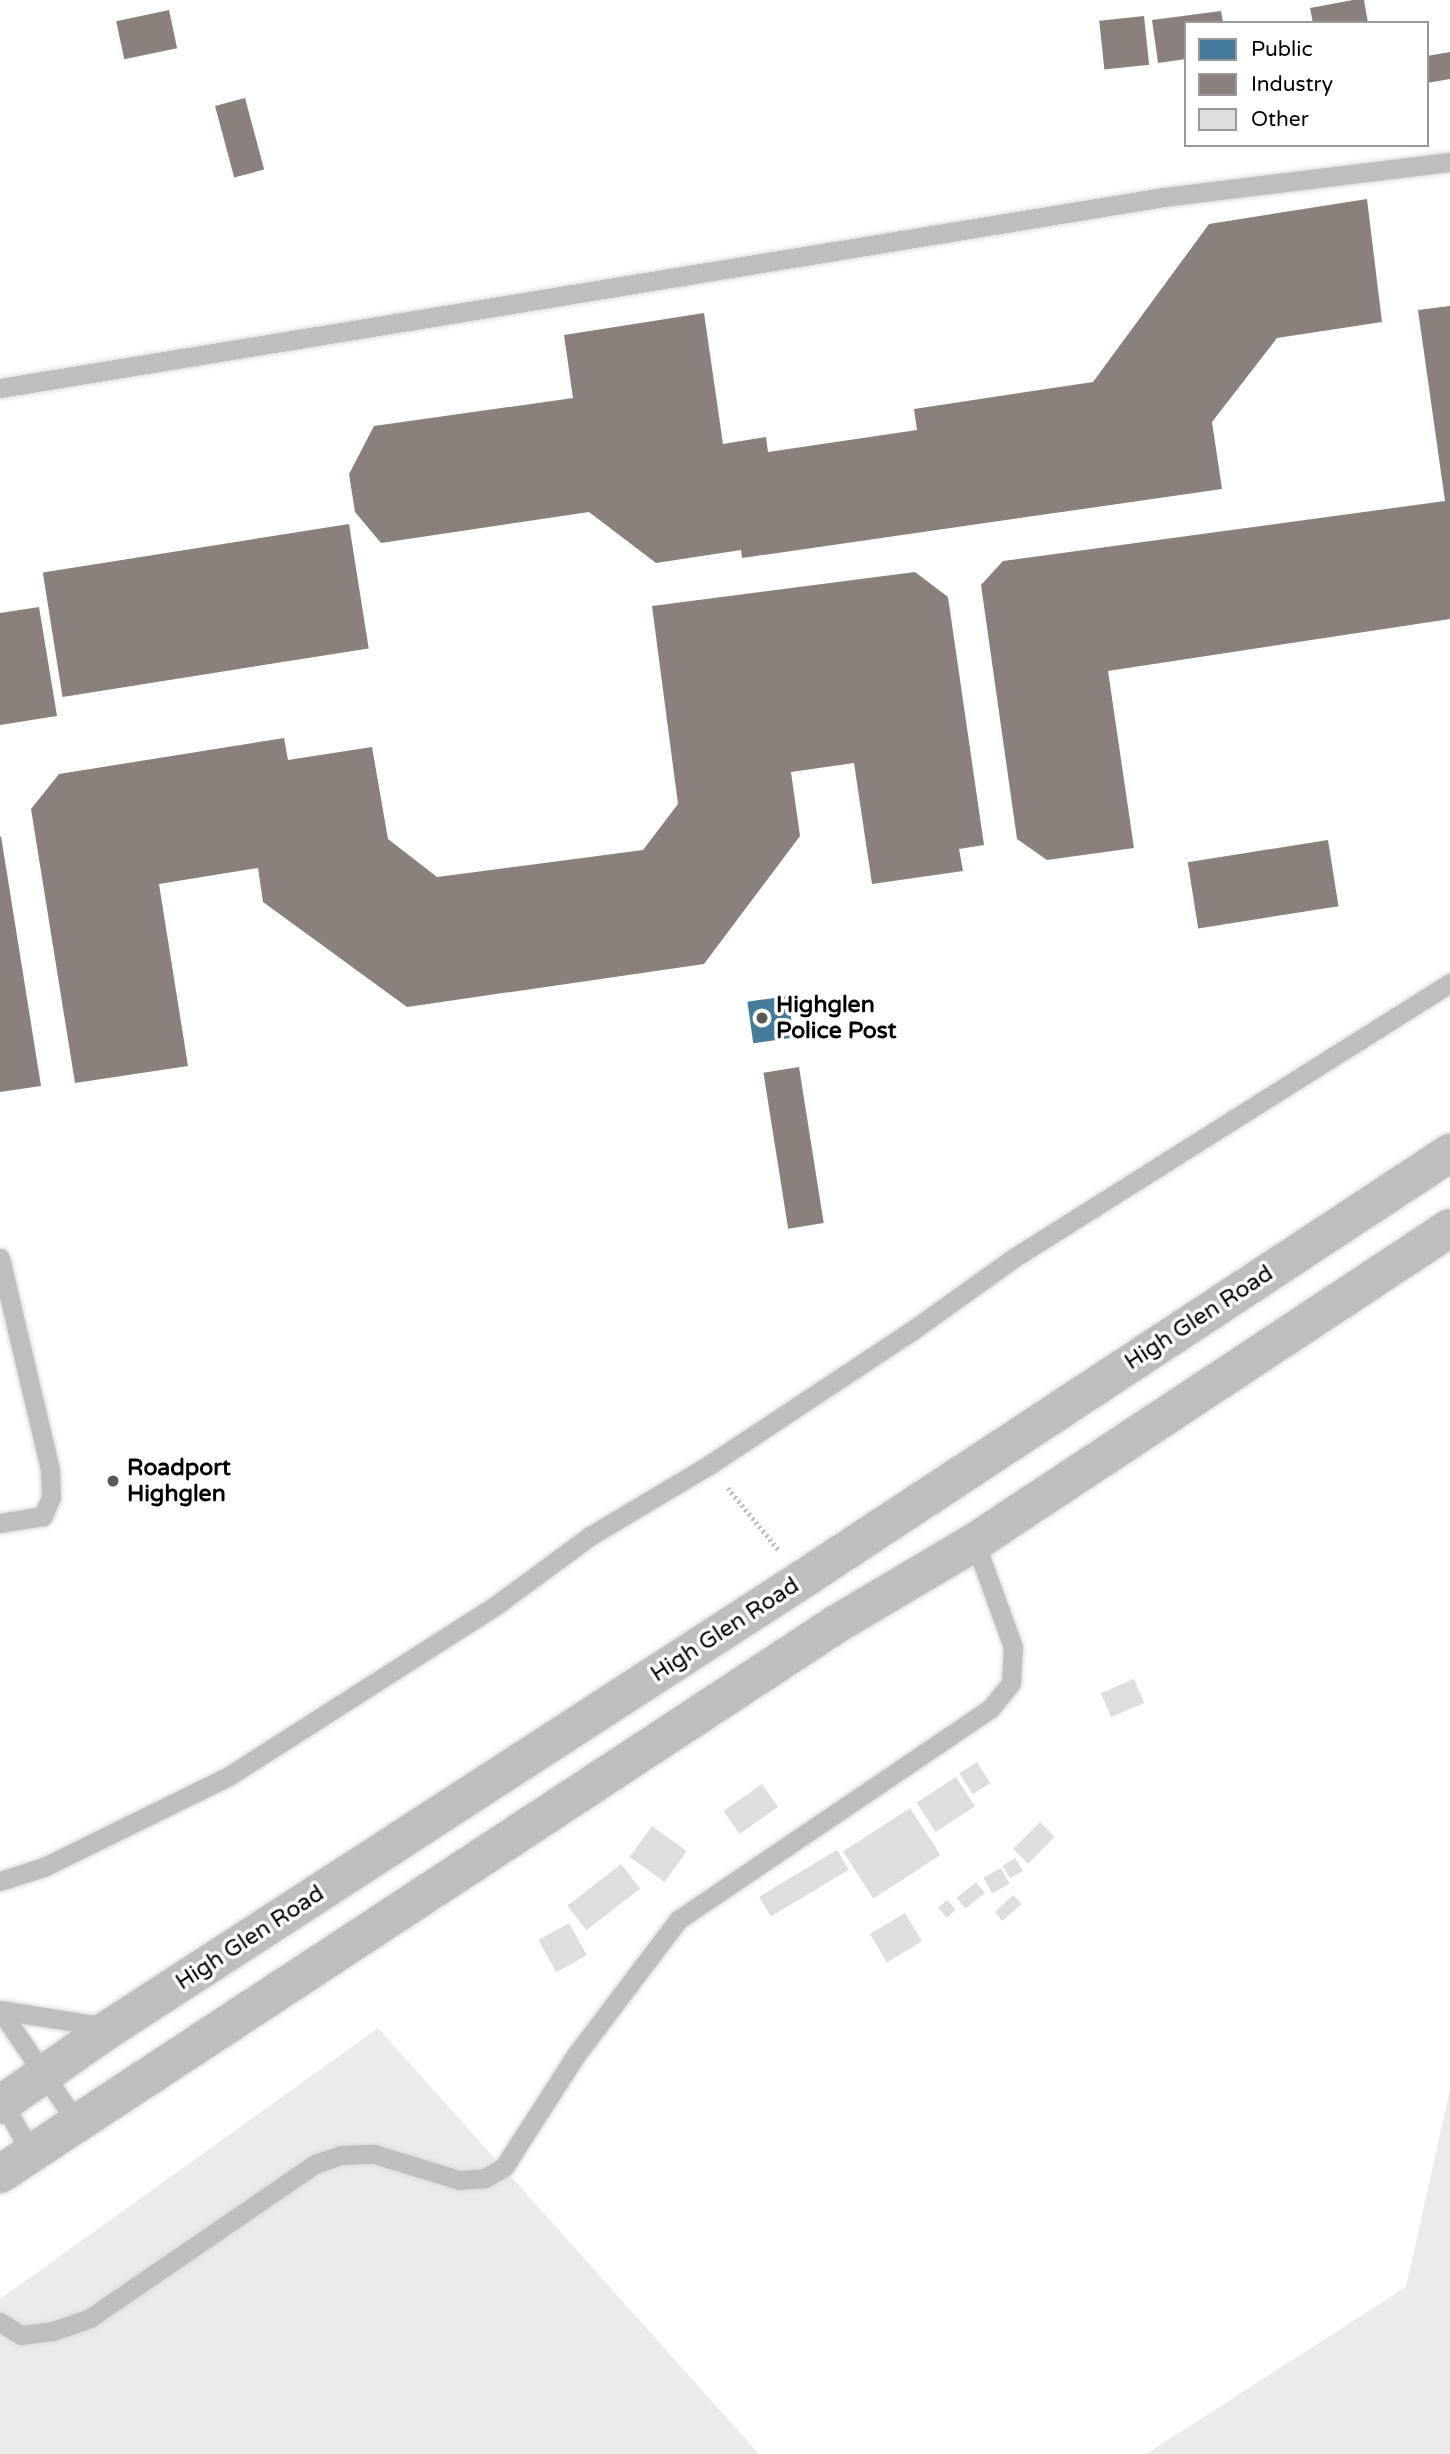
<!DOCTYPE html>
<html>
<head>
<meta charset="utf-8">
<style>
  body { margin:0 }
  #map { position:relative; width:1450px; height:2454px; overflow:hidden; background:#fff; font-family:"Varela Round",sans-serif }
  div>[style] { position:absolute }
  .green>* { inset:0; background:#ebebeb }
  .public>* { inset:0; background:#457b9d; transform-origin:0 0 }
  .industry>* { inset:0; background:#8a817c; transform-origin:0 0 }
  .building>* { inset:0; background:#dedede; transform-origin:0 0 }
  .path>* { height:4.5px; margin-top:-2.25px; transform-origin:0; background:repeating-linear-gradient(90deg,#b9b9b9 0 2px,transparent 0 5.5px) }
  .roads { filter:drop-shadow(0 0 2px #dbdbdb) drop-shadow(0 0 2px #dbdbdb) }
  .lane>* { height:19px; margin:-9.5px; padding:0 9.5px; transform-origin:9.5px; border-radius:9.5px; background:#bebebe }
  .primary>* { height:38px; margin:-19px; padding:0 19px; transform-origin:19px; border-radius:19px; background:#bebebe }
  .dots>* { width:19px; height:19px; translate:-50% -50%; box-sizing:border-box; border:4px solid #fff; border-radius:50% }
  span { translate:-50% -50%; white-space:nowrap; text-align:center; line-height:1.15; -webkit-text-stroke:7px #fff; paint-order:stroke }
  .poi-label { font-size:23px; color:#000; font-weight:700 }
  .left { translate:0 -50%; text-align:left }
  .street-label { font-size:23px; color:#000 }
  .legend { position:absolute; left:1184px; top:21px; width:245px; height:126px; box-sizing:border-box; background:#fff; border:2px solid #999; margin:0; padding:9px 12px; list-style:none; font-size:21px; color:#000 }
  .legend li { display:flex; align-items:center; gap:14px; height:35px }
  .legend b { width:35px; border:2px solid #999 }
</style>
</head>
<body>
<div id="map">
  <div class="green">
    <i style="clip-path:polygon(378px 2028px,759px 2454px,0 2454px,0 2299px)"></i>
    <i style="clip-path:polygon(1450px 2089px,1450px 2454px,1146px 2454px,1406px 2287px)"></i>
  </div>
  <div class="public">
    <i style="left:788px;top:996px;width:42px;height:41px;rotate:82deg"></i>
  </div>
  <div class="industry">
    <i style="clip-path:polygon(1353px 0,1364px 0,1368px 23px,1313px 23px,1310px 8px)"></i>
    <i style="left:169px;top:10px;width:39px;height:54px;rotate:78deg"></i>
    <i style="clip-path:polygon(1221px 11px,1223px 23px,1186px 23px,1186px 59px,1158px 63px,1152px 20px)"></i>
    <i style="left:1144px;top:16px;width:49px;height:45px;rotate:84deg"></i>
    <i style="clip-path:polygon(1450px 52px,1450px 79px,1427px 83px,1427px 56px)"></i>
    <i style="left:245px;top:98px;width:74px;height:31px;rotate:75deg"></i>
    <i style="clip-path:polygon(1367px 199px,1382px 322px,1277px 338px,1212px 422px,1222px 489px,742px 558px,741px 550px,656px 563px,589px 512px,381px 543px,355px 512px,349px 474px,374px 426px,573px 398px,564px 335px,704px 313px,723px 444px,766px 437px,768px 452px,917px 430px,914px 409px,1093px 382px,1209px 224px)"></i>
    <i style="clip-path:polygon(1450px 306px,1450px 619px,1108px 671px,1134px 848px,1047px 860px,1017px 839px,981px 585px,1003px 561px,1445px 501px,1418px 310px)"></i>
    <i style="left:349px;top:524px;width:126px;height:310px;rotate:81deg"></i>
    <i style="clip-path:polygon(915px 572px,948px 597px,984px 845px,959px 849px,963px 871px,872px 884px,854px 763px,791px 772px,800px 836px,704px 964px,407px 1007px,263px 902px,258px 868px,159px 884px,188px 1066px,75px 1083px,31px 809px,59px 774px,284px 738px,288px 760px,372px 747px,388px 839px,437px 877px,643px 850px,678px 804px,652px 606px)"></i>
    <i style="clip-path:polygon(39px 607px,57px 716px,0 725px,0 613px)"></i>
    <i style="clip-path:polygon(1px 836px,41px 1086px,0 1092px,0 837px)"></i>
    <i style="left:1328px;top:840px;width:67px;height:142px;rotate:81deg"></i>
    <i style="left:799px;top:1067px;width:158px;height:36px;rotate:81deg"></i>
  </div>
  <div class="building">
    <i style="left:1134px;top:1679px;width:26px;height:36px;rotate:67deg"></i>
    <i style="left:977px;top:1762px;width:25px;height:21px;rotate:58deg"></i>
    <i style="left:956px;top:1777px;width:35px;height:47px;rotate:57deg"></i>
    <i style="left:762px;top:1784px;width:28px;height:47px;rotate:55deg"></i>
    <i style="left:910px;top:1808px;width:56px;height:80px;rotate:57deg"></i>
    <i style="left:1040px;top:1822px;width:21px;height:38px;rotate:45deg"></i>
    <i style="left:652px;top:1826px;width:43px;height:38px;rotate:36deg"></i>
    <i style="left:837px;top:1850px;width:23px;height:91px;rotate:59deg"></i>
    <i style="left:1015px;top:1858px;width:15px;height:15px;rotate:58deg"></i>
    <i style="left:621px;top:1864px;width:31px;height:68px;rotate:52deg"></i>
    <i style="left:1001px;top:1868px;width:18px;height:20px;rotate:61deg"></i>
    <i style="left:976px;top:1882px;width:14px;height:25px;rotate:51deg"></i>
    <i style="clip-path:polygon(1013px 1895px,1022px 1904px,1002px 1921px,995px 1912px)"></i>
    <i style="left:947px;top:1900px;width:13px;height:12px;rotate:48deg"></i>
    <i style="left:905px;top:1913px;width:33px;height:41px;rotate:59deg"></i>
    <i style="left:569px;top:1923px;width:37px;height:35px;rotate:61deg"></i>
  </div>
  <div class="path">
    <i style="left:728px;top:1488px;width:79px;rotate:50.7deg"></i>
  </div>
  <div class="roads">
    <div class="lane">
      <i style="left:0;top:388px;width:1180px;rotate:-9.32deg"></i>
      <i style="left:1164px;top:197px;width:288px;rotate:-7deg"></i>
      <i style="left:0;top:1258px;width:218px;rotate:76.7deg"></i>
      <i style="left:50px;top:1470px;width:27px;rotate:88deg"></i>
      <i style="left:51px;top:1497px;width:21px;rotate:113deg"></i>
      <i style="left:43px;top:1516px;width:44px;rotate:170.8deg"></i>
      <i style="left:0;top:1881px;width:46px;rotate:-17.7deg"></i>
      <i style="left:44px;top:1867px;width:206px;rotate:-26.2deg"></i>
      <i style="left:229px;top:1776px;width:321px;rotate:-32.6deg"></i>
      <i style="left:499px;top:1603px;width:113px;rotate:-36.4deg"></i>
      <i style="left:590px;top:1536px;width:139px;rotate:-30.8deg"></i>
      <i style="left:709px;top:1465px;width:245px;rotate:-33.5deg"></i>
      <i style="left:913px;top:1330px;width:122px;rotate:-35.6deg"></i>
      <i style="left:1012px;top:1259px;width:518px;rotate:-32.22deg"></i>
      <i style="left:0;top:2010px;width:137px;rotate:55.7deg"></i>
      <i style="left:0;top:2010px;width:108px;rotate:9deg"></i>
      <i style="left:1px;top:2099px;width:62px;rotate:60.9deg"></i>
      <i style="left:0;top:2322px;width:25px;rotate:32deg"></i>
      <i style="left:21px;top:2335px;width:32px;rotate:-7deg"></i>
      <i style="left:53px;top:2331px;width:39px;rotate:-19deg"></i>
      <i style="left:90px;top:2318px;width:273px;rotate:-34.4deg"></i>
      <i style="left:315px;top:2164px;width:28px;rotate:-19deg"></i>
      <i style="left:341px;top:2155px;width:33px;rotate:-2deg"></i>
      <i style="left:374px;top:2154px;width:89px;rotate:17deg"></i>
      <i style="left:459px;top:2180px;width:26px;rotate:-4deg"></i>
      <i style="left:485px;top:2178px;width:22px;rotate:-30deg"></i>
      <i style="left:504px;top:2167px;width:133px;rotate:-57.3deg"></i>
      <i style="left:576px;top:2055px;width:169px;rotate:-52.9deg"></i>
      <i style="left:678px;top:1920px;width:377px;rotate:-34.1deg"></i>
      <i style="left:990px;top:1709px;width:33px;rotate:-51deg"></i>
      <i style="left:1011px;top:1683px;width:36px;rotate:-87deg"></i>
      <i style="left:1013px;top:1647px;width:112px;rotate:-109.9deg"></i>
    </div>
    <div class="primary">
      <i style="left:0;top:2105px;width:136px;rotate:-34.9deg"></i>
      <i style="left:112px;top:2027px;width:824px;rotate:-32.96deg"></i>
      <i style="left:803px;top:1579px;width:775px;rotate:-33.36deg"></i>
      <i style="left:0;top:2174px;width:999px;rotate:-33.32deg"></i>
      <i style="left:835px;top:1625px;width:163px;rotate:-30.7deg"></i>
      <i style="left:975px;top:1542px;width:569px;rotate:-33.47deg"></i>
    </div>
  </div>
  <div class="dots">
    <i style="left:762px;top:1018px;background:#595959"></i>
    <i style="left:113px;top:1481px;background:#595959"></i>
  </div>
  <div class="poi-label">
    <span class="left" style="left:776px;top:1018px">Highglen<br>Police Post</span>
    <span class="left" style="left:127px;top:1481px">Roadport<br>Highglen</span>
  </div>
  <div class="street-label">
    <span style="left:1199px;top:1318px;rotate:-33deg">High Glen Road</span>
    <span style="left:725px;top:1630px;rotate:-33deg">High Glen Road</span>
    <span style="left:250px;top:1938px;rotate:-33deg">High Glen Road</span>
  </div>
  <ul class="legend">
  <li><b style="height:19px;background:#457b9d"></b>Public</li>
  <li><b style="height:19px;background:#8a817c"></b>Industry</li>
  <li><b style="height:19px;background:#dedede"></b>Other</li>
  </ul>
</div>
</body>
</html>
